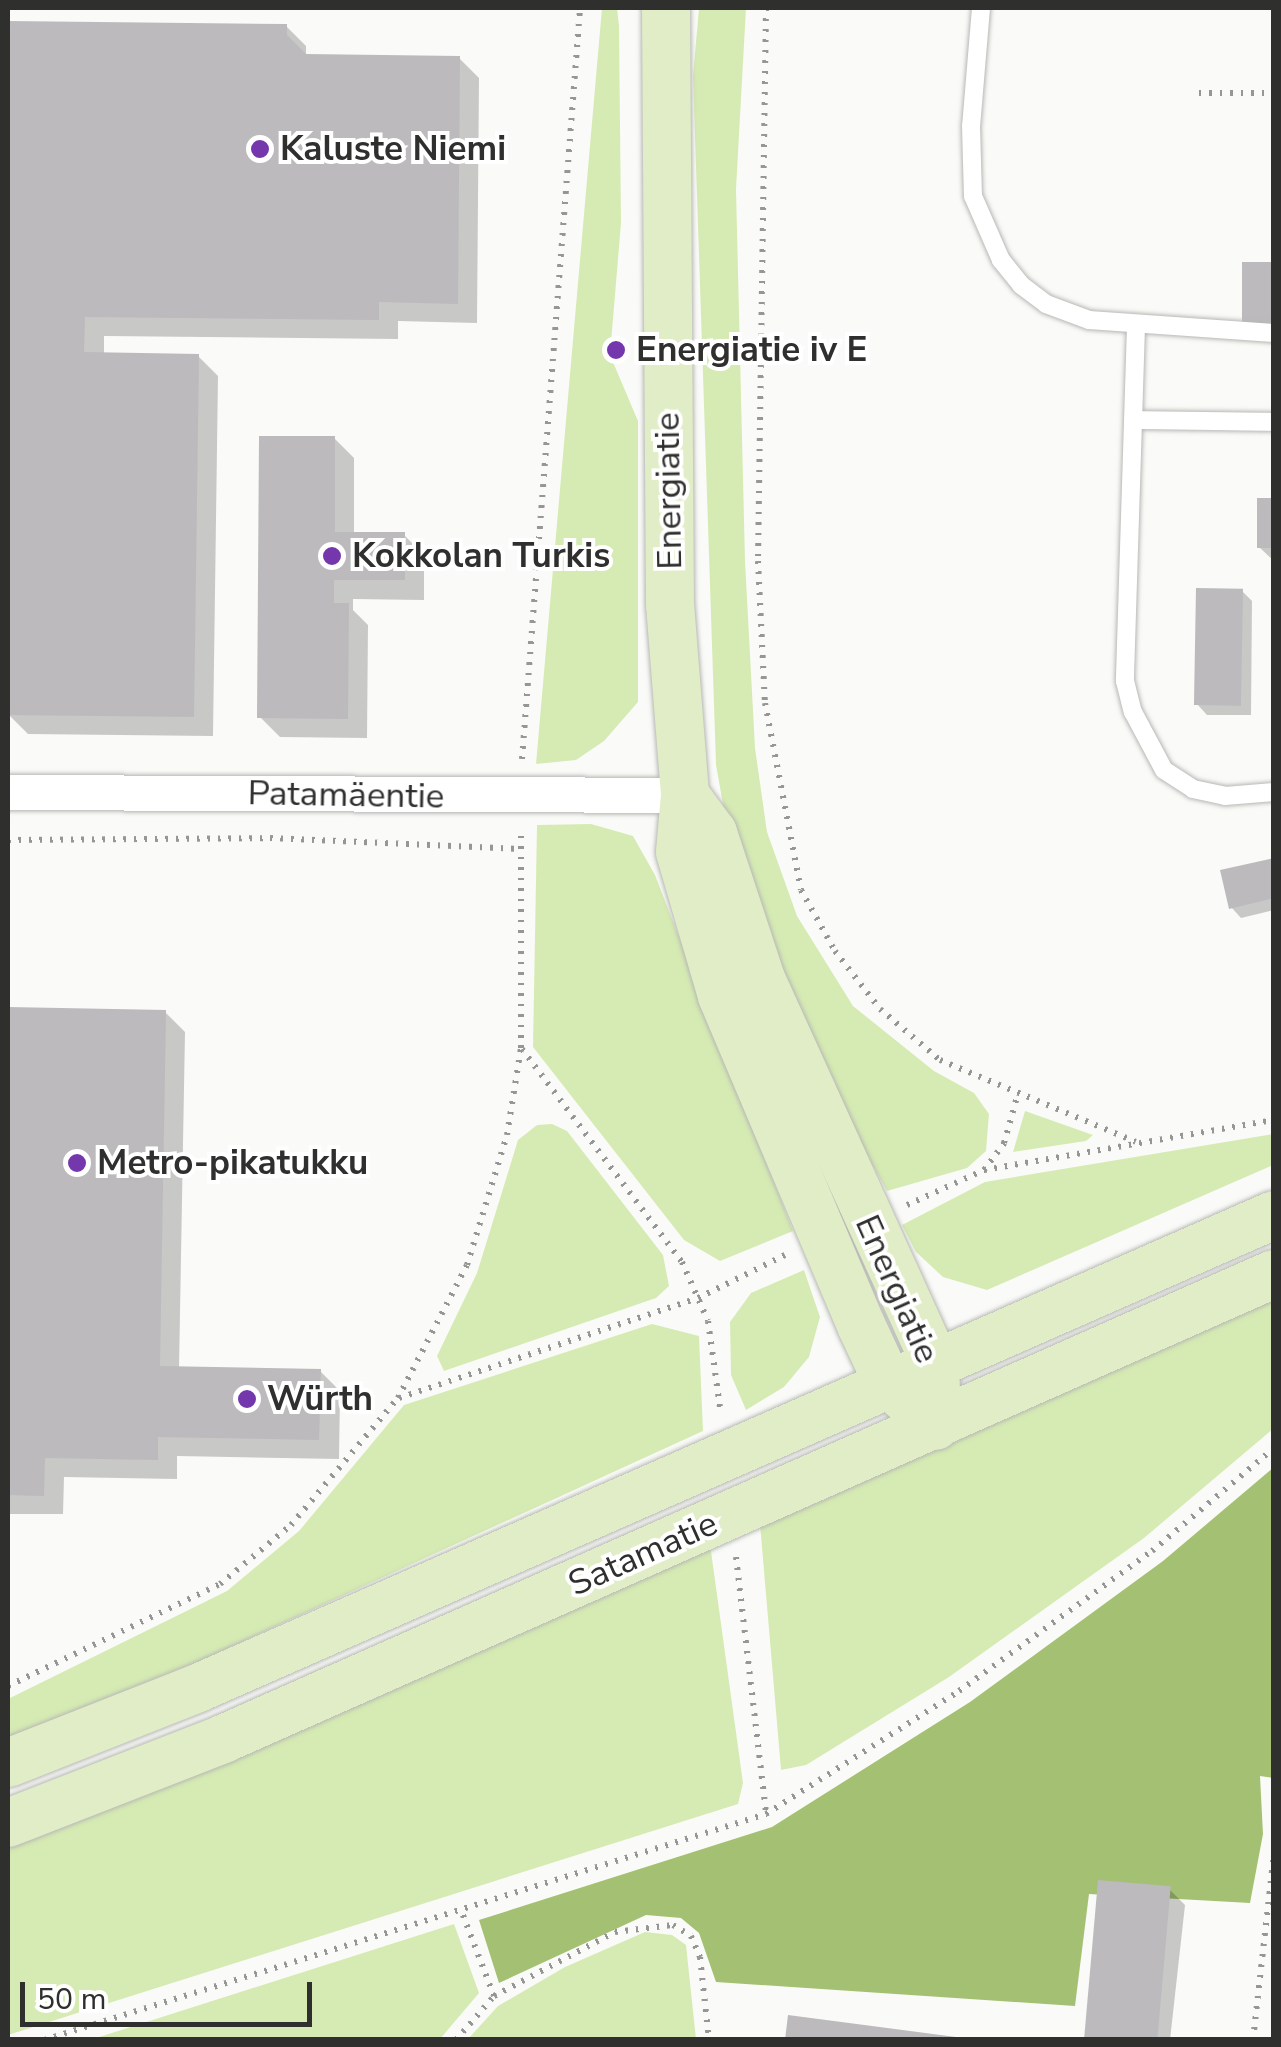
<!DOCTYPE html>
<html>
<head>
<meta charset="utf-8">
<style>
  body { margin:0 }
  #map { position:relative; width:1281px; height:2047px; overflow:hidden; background:#fafbf8; font-family:"Nunito Sans",sans-serif }
  div>[style] { position:absolute }
  .green>* { inset:0; background:#d6ebb3 }
  .forest>* { inset:0; background:#a4c073 }
  .shadow>* { inset:0; background:#0003 }
  .building>* { inset:0; background:#bcbabd; transform-origin:0 0 }
  .path>* { height:6px; margin-top:-3px; transform-origin:0; background:repeating-linear-gradient(90deg,#969795 0 2.5px,transparent 0 10.5px) }
  .roads { filter:drop-shadow(0 0 2px #b7b8b5) drop-shadow(0 0 2px #b7b8b5) }
  .lane>* { height:18px; margin:-9px; padding:0 9px; transform-origin:9px; border-radius:9px; background:#fff }
  .street>* { height:35px; margin:-17.5px; padding:0 17.5px; transform-origin:17.5px; border-radius:17.5px; background:#fff }
  .secondary>* { height:48px; margin:-24px; padding:0 24px; transform-origin:24px; border-radius:24px; background:#e1edc7 }
  .dots>* { width:28px; height:28px; translate:-50% -50%; box-sizing:border-box; border:5px solid #fff; border-radius:50% }
  span { translate:-50% -50%; white-space:nowrap; text-align:center; line-height:1.15; -webkit-text-stroke:8px #fff; paint-order:stroke }
  .poi-label { font-size:35px; color:#2f2f2e; font-weight:700 }
  .left { translate:0 -50%; text-align:left }
  .street-label { font-size:35px; color:#2f2f2e }
  .frame { position:absolute; inset:0; border:10px solid #2f2f2e; pointer-events:none }
  .scale { position:absolute; left:20px; top:1982px; width:292px; height:45px; box-sizing:border-box; border:5px solid #2f2f2e; border-top:0; padding-left:12px; font-size:30px; line-height:35px; white-space:nowrap; color:#2f2f2e; -webkit-text-stroke:8px #fff; paint-order:stroke }
</style>
</head>
<body>
<div id="map">
  <div class="green">
    <i style="clip-path:polygon(602px 8px,617px 8px,619px 26px,621px 223px,610px 355px,638px 421px,638px 702px,604px 741px,576px 760px,536px 764px)"></i>
    <i style="clip-path:polygon(699px 8px,746px 8px,736px 189px,745px 561px,755px 748px,767px 832px,797px 916px,853px 1006px,934px 1071px,974px 1093px,989px 1114px,986px 1151px,967px 1168px,887px 1191px,836px 1100px,730px 843px,716px 765px,693px 76px)"></i>
    <i style="clip-path:polygon(591px 824px,633px 836px,655px 875px,793px 1231px,720px 1261px,684px 1240px,533px 1047px,537px 825px)"></i>
    <i style="clip-path:polygon(1025px 1111px,1093px 1135px,1086px 1141px,1013px 1152px)"></i>
    <i style="clip-path:polygon(552px 1124px,567px 1131px,663px 1255px,669px 1286px,656px 1298px,444px 1371px,437px 1356px,477px 1273px,518px 1140px,537px 1125px)"></i>
    <i style="clip-path:polygon(1273px 1134px,1273px 1165px,987px 1290px,943px 1277px,916px 1252px,902px 1225px,985px 1182px)"></i>
    <i style="clip-path:polygon(804px 1270px,820px 1317px,809px 1357px,784px 1387px,746px 1410px,731px 1375px,730px 1322px,751px 1293px)"></i>
    <i style="clip-path:polygon(1273px 1297px,1273px 1429px,1144px 1538px,949px 1677px,806px 1765px,781px 1770px,760px 1524px)"></i>
    <i style="clip-path:polygon(652px 1324px,699px 1336px,703px 1431px,200px 1661px,8px 1739px,8px 1699px,227px 1591px,299px 1531px,404px 1405px)"></i>
    <i style="clip-path:polygon(710px 1544px,743px 1783px,738px 1804px,8px 2035px,8px 1848px)"></i>
    <i style="clip-path:polygon(454px 1924px,479px 1993px,440px 2039px,93px 2039px)"></i>
    <i style="clip-path:polygon(645px 1932px,672px 1935px,686px 1945px,696px 2039px,468px 2039px,498px 2006px,565px 1967px)"></i>
  </div>
  <div class="forest">
    <i style="clip-path:polygon(1273px 1468px,1273px 1778px,1260px 1776px,1263px 1834px,1250px 1903px,1089px 1894px,1075px 2006px,716px 1982px,699px 1933px,681px 1918px,646px 1915px,499px 1983px,479px 1920px,772px 1827px,970px 1702px,1163px 1561px)"></i>
  </div>
  <div class="shadow">
    <i style="clip-path:polygon(8px 23px,286px 26px,306px 46px,306px 56px,459px 58px,479px 78px,477px 323px,398px 321px,398px 339px,104px 336px,104px 355px,198px 356px,218px 376px,213px 736px,28px 734px,8px 714px)"></i>
    <i style="clip-path:polygon(334px 438px,354px 458px,354px 534px,404px 535px,424px 555px,424px 600px,353px 599px,353px 610px,368px 625px,367px 738px,280px 737px,260px 717px)"></i>
    <i style="clip-path:polygon(1274px 501px,1274px 561px,1259px 547px)"></i>
    <i style="clip-path:polygon(1242px 591px,1252px 601px,1251px 715px,1207px 715px,1197px 704px)"></i>
    <i style="clip-path:polygon(1274px 860px,1274px 910px,1241px 918px,1231px 907px)"></i>
    <i style="clip-path:polygon(8px 1010px,165px 1012px,185px 1032px,179px 1369px,320px 1371px,340px 1391px,339px 1459px,177px 1456px,177px 1479px,64px 1477px,63px 1514px,8px 1514px)"></i>
    <i style="clip-path:polygon(1170px 1890px,1185px 1905px,1170px 2040px,1084px 2040px)"></i>
  </div>
  <div class="building">
    <i style="clip-path:polygon(8px 21px,287px 24px,287px 35px,306px 54px,460px 56px,458px 304px,379px 302px,379px 320px,85px 317px,84px 352px,199px 354px,194px 717px,8px 715px)"></i>
    <i style="left:1242px;top:262px;width:32px;height:63px"></i>
    <i style="clip-path:polygon(259px 436px,335px 436px,335px 532px,405px 532px,405px 580px,334px 580px,334px 603px,349px 603px,348px 719px,257px 718px)"></i>
    <i style="left:1257px;top:498px;width:17px;height:50px"></i>
    <i style="left:1196px;top:588px;width:47px;height:117px;rotate:1deg"></i>
    <i style="clip-path:polygon(1274px 858px,1274px 898px,1229px 909px,1220px 870px)"></i>
    <i style="clip-path:polygon(8px 1007px,166px 1010px,160px 1366px,321px 1369px,319px 1440px,158px 1437px,158px 1460px,45px 1458px,44px 1496px,8px 1495px)"></i>
    <i style="left:1098px;top:1880px;width:73px;height:161px;rotate:5deg"></i>
    <i style="clip-path:polygon(788px 2015px,956px 2037px,955px 2040px,785px 2040px)"></i>
  </div>
  <div class="path">
    <i style="left:766px;top:8px;width:553px;rotate:90.83deg"></i>
    <i style="left:758px;top:561px;width:142px;rotate:87.2deg"></i>
    <i style="left:765px;top:703px;width:190px;rotate:79.1deg"></i>
    <i style="left:801px;top:890px;width:70px;rotate:60.9deg"></i>
    <i style="left:835px;top:951px;width:73px;rotate:52.2deg"></i>
    <i style="left:880px;top:1009px;width:79px;rotate:40.4deg"></i>
    <i style="left:940px;top:1060px;width:212px;rotate:22.7deg"></i>
    <i style="left:1199px;top:93px;width:75px"></i>
    <i style="left:522px;top:759px;width:753px;rotate:-85.58deg"></i>
    <i style="left:8px;top:840px;width:262px;rotate:-0.4deg"></i>
    <i style="left:270px;top:838px;width:251px;rotate:2.5deg"></i>
    <i style="left:522px;top:1049px;width:266px;rotate:53.1deg"></i>
    <i style="left:682px;top:1262px;width:64px;rotate:66.2deg"></i>
    <i style="left:708px;top:1321px;width:88px;rotate:82.1deg"></i>
    <i style="left:984px;top:1170px;width:34px;rotate:-53deg"></i>
    <i style="left:1004px;top:1143px;width:48px;rotate:-74.2deg"></i>
    <i style="left:907px;top:1205px;width:85px;rotate:-24.4deg"></i>
    <i style="left:984px;top:1170px;width:294px;rotate:-9.8deg"></i>
    <i style="left:399px;top:1398px;width:315px;rotate:-18.5deg"></i>
    <i style="left:698px;top:1298px;width:97px;rotate:-26.3deg"></i>
    <i style="left:736px;top:1557px;width:259px;rotate:83.3deg"></i>
    <i style="left:8px;top:1686px;width:235px;rotate:-25.7deg"></i>
    <i style="left:220px;top:1584px;width:92px;rotate:-39.7deg"></i>
    <i style="left:291px;top:1525px;width:166px;rotate:-49.9deg"></i>
    <i style="left:398px;top:1398px;width:150px;rotate:-62.6deg"></i>
    <i style="left:467px;top:1265px;width:136px;rotate:-72.9deg"></i>
    <i style="left:507px;top:1135px;width:88px;rotate:-80.9deg"></i>
    <i style="left:521px;top:1048px;width:217px;rotate:-90deg"></i>
    <i style="left:1274px;top:1713px;width:95px;rotate:90deg"></i>
    <i style="left:494px;top:1996px;width:137px;rotate:-27.9deg"></i>
    <i style="left:615px;top:1932px;width:58px;rotate:-6.9deg"></i>
    <i style="left:673px;top:1925px;width:21px;rotate:31deg"></i>
    <i style="left:691px;top:1936px;width:23px;rotate:67deg"></i>
    <i style="left:700px;top:1957px;width:83px;rotate:83.8deg"></i>
    <i style="left:44px;top:2040px;width:757px;rotate:-17.38deg"></i>
    <i style="left:766px;top:1814px;width:229px;rotate:-32.5deg"></i>
    <i style="left:959px;top:1691px;width:238px;rotate:-36deg"></i>
    <i style="left:1152px;top:1551px;width:160px;rotate:-40.2deg"></i>
    <i style="left:456px;top:2040px;width:58px;rotate:-49.2deg"></i>
    <i style="left:494px;top:1996px;width:92px;rotate:-111deg"></i>
    <i style="left:1253px;top:2040px;width:188px;rotate:-83.6deg"></i>
  </div>
  <div class="roads">
    <div class="lane">
      <i style="left:981px;top:8px;width:118px;rotate:94.8deg"></i>
      <i style="left:971px;top:126px;width:70px;rotate:88.4deg"></i>
      <i style="left:973px;top:196px;width:70px;rotate:66.4deg"></i>
      <i style="left:1001px;top:260px;width:32px;rotate:51deg"></i>
      <i style="left:1021px;top:285px;width:31px;rotate:37deg"></i>
      <i style="left:1046px;top:304px;width:46px;rotate:20.4deg"></i>
      <i style="left:1089px;top:320px;width:185px;rotate:4deg"></i>
      <i style="left:1136px;top:326px;width:355px;rotate:91.8deg"></i>
      <i style="left:1125px;top:681px;width:32px;rotate:76deg"></i>
      <i style="left:1133px;top:712px;width:66px;rotate:61.9deg"></i>
      <i style="left:1164px;top:770px;width:35px;rotate:33deg"></i>
      <i style="left:1193px;top:789px;width:33px;rotate:12deg"></i>
      <i style="left:1225px;top:796px;width:49px;rotate:-4.7deg"></i>
      <i style="left:1133px;top:420px;width:141px;rotate:0.8deg"></i>
    </div>
    <div class="street">
      <i style="left:8px;top:792px;width:677px;rotate:0.25deg"></i>
    </div>
    <div class="secondary">
      <i style="left:666px;top:8px;width:596px;rotate:89.62deg"></i>
      <i style="left:670px;top:604px;width:192px;rotate:85.5deg"></i>
      <i style="left:685px;top:795px;width:57px;rotate:95deg"></i>
      <i style="left:680px;top:852px;width:150px;rotate:73.7deg"></i>
      <i style="left:722px;top:996px;width:357px;rotate:67.1deg"></i>
      <i style="left:861px;top:1325px;width:64px;rotate:65deg"></i>
      <i style="left:888px;top:1383px;width:64px;rotate:41.9deg"></i>
      <i style="left:685px;top:795px;width:47px;rotate:53.6deg"></i>
      <i style="left:713px;top:833px;width:154px;rotate:71.8deg"></i>
      <i style="left:761px;top:979px;width:421px;rotate:65.6deg"></i>
      <i style="left:935px;top:1362px;width:31px;rotate:88deg"></i>
      <i style="left:8px;top:1763px;width:204px;rotate:-21.5deg"></i>
      <i style="left:198px;top:1688px;width:1175px;rotate:-23.73deg"></i>
      <i style="left:8px;top:1823px;width:231px;rotate:-21.3deg"></i>
      <i style="left:223px;top:1739px;width:1149px;rotate:-23.87deg"></i>
    </div>
  </div>
  <div class="dots">
    <i style="left:260px;top:149px;background:#7437ac"></i>
    <i style="left:616px;top:350px;background:#7437ac"></i>
    <i style="left:332px;top:556px;background:#7437ac"></i>
    <i style="left:77px;top:1163px;background:#7437ac"></i>
    <i style="left:247px;top:1399px;background:#7437ac"></i>
  </div>
  <div class="poi-label">
    <span class="left" style="left:280px;top:149px">Kaluste Niemi</span>
    <span class="left" style="left:636px;top:350px">Energiatie iv E</span>
    <span class="left" style="left:352px;top:556px">Kokkolan Turkis</span>
    <span class="left" style="left:97px;top:1163px">Metro-pikatukku</span>
    <span class="left" style="left:267px;top:1399px">Würth</span>
  </div>
  <div class="street-label">
    <span style="left:669px;top:491px;rotate:-91deg">Energiatie</span>
    <span style="left:346px;top:795px;rotate:1deg">Patamäentie</span>
    <span style="left:897px;top:1289px;rotate:66deg">Energiatie</span>
    <span style="left:643px;top:1554px;rotate:-24deg">Satamatie</span>
  </div>
  <div class="frame"></div>
  <div class="scale">50 m</div>
</div>
</body>
</html>
